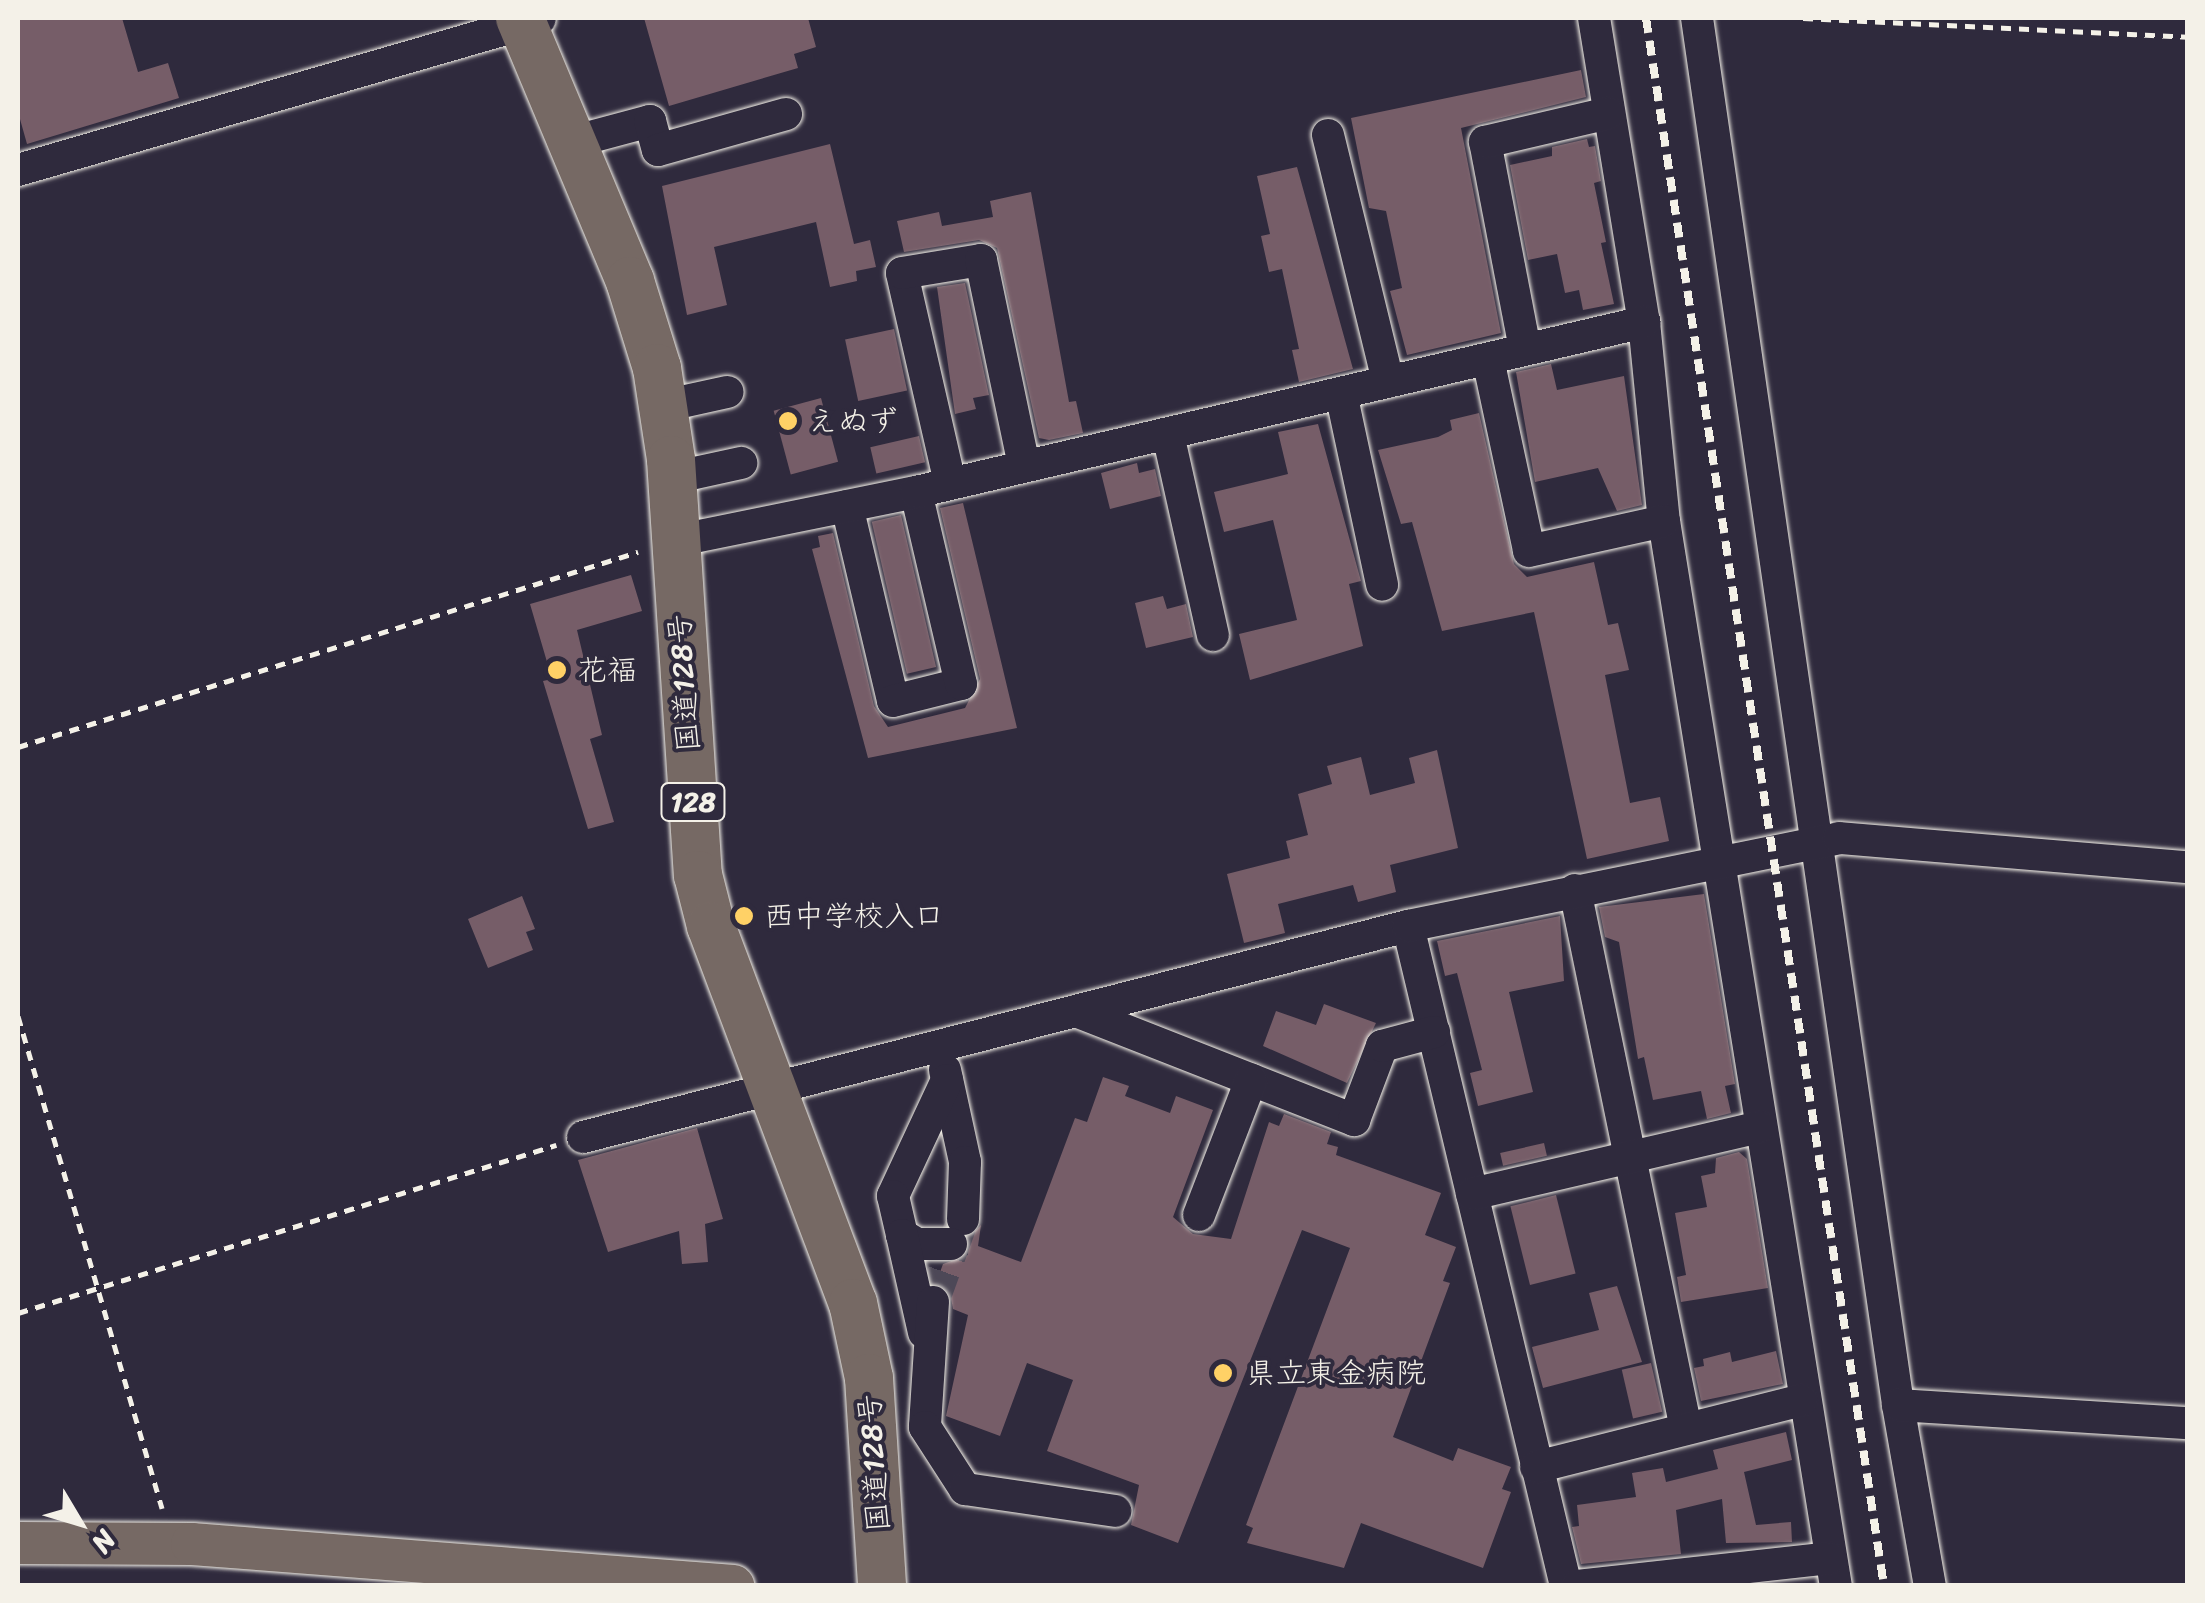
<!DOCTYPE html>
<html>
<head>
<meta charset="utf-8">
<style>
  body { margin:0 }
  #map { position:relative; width:2205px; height:1603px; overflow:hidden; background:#2f2a3d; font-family:Sriracha,"Klee One",sans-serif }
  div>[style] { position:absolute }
  .building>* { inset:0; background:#765d68; transform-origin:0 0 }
  .minor-tunnel>* { height:32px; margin-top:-16px; transform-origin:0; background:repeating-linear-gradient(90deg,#4d4857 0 32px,transparent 0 48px) }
  .path>* { height:5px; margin-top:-2.5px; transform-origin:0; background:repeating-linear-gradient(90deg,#f4f1e8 0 10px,transparent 0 18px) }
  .roads { filter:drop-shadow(0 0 2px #f4f1e8) drop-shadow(0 0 2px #f4f1e8) }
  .minor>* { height:32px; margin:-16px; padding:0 16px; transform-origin:16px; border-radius:16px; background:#2f2a3d }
  .highway>* { height:48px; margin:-24px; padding:0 24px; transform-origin:24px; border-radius:24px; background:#766964 }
  .rail>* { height:8px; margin-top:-4px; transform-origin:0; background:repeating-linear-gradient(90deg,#f4f1e8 0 15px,transparent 0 23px) }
  .bridges { filter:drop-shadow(0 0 2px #f4f1e8) drop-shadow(0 0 2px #f4f1e8) }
  .major-bridge>* { height:42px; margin:-21px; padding:0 21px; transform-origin:21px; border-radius:21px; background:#766964 }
  .dots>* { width:28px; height:28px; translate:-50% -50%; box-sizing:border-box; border:5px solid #2f2a3d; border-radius:50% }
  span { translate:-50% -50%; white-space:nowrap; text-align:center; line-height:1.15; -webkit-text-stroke:8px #2f2a3d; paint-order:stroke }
  .shield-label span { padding:2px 8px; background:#2f2a3d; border:2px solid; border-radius:8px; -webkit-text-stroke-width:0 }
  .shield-label { font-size:28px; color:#f4f1e8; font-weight:700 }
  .poi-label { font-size:30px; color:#f4f1e8 }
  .left { translate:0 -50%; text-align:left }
  .street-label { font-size:30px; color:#f4f1e8 }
  .frame { position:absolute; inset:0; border:20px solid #f4f1e8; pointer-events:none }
  .north { position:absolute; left:30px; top:1473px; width:100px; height:100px; -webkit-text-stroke:8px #2f2a3d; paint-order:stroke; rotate:128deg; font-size:28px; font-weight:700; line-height:40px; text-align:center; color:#f4f1e8 }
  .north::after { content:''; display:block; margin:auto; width:35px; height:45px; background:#f4f1e8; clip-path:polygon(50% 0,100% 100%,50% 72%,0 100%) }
</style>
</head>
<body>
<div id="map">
  <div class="building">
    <i style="clip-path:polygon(18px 18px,122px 18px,138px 72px,168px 63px,179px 98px,27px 144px,18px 112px)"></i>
    <i style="clip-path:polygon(644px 18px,808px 18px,816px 47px,794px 54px,798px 68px,669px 106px)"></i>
    <i style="clip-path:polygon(1581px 70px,1586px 97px,1461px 128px,1501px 333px,1407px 355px,1390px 291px,1402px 288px,1386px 211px,1369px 208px,1351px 118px)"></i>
    <i style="clip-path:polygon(1587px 139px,1589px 147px,1595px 146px,1601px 181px,1594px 183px,1606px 242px,1601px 243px,1614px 304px,1583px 310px,1579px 290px,1565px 293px,1557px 254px,1528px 260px,1510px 165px,1552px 156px,1552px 147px)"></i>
    <i style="clip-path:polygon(830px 144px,854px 244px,870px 240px,876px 267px,856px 271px,857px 281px,830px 287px,816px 222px,714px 247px,727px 305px,687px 315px,662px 186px)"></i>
    <i style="clip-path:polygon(1297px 167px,1353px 369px,1299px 382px,1292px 350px,1299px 349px,1282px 269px,1269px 272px,1261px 236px,1270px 234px,1257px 176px)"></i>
    <i style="clip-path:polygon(1031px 192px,1069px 402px,1076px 401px,1083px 433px,1049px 440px,1039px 438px,997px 248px,979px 240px,904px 252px,897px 221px,939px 212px,942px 226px,993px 217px,990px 201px)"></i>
    <i style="clip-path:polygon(965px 283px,989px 395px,973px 398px,976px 409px,955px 414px,937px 287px)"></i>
    <i style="left:894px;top:329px;width:63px;height:50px;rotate:78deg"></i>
    <i style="clip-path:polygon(1551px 364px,1557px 390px,1624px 376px,1642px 505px,1617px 511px,1598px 468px,1535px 482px,1516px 372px)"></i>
    <i style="left:821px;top:398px;width:66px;height:49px;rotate:75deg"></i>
    <i style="clip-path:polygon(1479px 413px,1514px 564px,1527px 577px,1594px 562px,1608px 625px,1618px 623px,1629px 670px,1605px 675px,1630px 803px,1660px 797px,1669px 841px,1587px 859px,1534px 612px,1442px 631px,1412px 522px,1401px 524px,1378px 450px,1438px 437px,1452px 430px,1450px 420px)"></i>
    <i style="clip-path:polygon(1318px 424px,1361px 581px,1349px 584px,1363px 646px,1250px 680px,1239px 634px,1297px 620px,1273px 520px,1224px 532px,1214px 492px,1288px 474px,1278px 432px)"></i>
    <i style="left:919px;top:436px;width:27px;height:50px;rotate:77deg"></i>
    <i style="clip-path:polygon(1137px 463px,1139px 473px,1155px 469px,1161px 496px,1110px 509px,1101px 473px)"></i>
    <i style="clip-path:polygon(963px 503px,1017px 728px,868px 758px,812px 549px,820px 547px,818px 536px,833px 533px,874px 706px,888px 727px,965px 708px,980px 679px,940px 508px)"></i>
    <i style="left:901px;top:515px;width:156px;height:30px;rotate:77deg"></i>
    <i style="clip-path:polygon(631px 575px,642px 611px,577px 630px,602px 735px,590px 739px,614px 822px,588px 829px,543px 681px,552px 679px,530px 604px)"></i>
    <i style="clip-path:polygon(1163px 596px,1167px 609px,1186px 604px,1193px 637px,1146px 648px,1135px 603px)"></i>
    <i style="clip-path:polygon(1437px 750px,1458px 848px,1390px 865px,1396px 892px,1358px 902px,1353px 885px,1278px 904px,1285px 933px,1244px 943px,1227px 874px,1290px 858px,1286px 841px,1308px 835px,1298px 794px,1332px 784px,1327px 766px,1361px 757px,1370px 795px,1415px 783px,1409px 758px)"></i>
    <i style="clip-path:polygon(1704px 894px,1735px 1084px,1725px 1086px,1731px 1113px,1707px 1119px,1701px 1091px,1653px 1100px,1644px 1057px,1638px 1059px,1619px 942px,1605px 937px,1599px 907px)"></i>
    <i style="clip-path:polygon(522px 896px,535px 929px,526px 932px,533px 950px,488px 968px,468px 919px)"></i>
    <i style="clip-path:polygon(1560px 916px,1564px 981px,1509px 992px,1533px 1092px,1478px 1106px,1470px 1073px,1482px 1070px,1457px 973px,1445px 976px,1437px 941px)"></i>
    <i style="clip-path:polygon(1324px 1004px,1376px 1023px,1347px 1083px,1263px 1046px,1276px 1011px,1316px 1025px)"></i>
    <i style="clip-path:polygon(1103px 1077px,1129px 1086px,1125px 1096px,1170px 1113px,1176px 1096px,1213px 1110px,1173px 1217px,1193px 1234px,1231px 1239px,1269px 1122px,1279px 1126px,1284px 1114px,1331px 1132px,1327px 1144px,1338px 1147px,1336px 1155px,1441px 1193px,1425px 1235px,1456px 1247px,1443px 1281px,1450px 1283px,1393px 1437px,1453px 1461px,1458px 1448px,1511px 1467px,1502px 1489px,1511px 1492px,1483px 1568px,1361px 1523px,1344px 1568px,1247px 1543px,1253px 1528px,1246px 1525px,1350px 1248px,1302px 1230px,1178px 1543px,1131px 1525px,1139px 1485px,1047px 1451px,1073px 1380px,1027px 1363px,1000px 1436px,946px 1416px,968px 1315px,953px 1309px,950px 1292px,936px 1283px,943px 1264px,968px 1255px,969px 1237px,981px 1225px,978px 1246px,1021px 1262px,1075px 1118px,1087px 1122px)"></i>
    <i style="clip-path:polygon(697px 1128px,723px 1219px,705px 1224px,708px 1262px,682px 1264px,679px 1231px,608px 1252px,578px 1160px)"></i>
    <i style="left:1544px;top:1143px;width:13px;height:45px;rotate:77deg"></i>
    <i style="clip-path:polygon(1739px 1152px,1747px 1159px,1768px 1288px,1681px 1302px,1677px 1277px,1686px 1275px,1675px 1213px,1707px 1207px,1701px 1176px,1715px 1173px,1716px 1158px)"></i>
    <i style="left:1556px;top:1195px;width:81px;height:47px;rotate:76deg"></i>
    <i style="clip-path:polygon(1617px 1286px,1642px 1362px,1543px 1388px,1532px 1347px,1599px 1330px,1589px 1293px)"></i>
    <i style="clip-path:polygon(1776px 1351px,1783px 1384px,1701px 1401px,1694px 1368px,1704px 1366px,1703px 1359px,1730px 1352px,1732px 1362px)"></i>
    <i style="left:1651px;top:1363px;width:50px;height:30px;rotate:77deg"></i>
    <i style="clip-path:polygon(1786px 1432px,1792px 1460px,1744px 1472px,1756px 1525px,1791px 1522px,1792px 1542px,1726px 1543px,1722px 1499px,1676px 1510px,1681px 1554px,1581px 1564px,1572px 1527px,1579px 1526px,1577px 1505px,1636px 1497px,1632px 1473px,1663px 1468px,1666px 1482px,1718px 1469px,1713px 1450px)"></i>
  </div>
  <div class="minor-tunnel">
    <i style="left:933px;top:1302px;width:85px;rotate:-70.1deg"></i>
  </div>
  <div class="path">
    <i style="left:1803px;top:18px;width:385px;rotate:2.8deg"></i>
    <i style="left:18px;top:747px;width:650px;rotate:-17.46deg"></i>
    <i style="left:18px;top:1016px;width:513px;rotate:73.69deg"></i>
    <i style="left:18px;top:1313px;width:564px;rotate:-17.34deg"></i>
  </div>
  <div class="roads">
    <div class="minor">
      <i style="left:1594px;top:18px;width:308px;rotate:80.7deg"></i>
      <i style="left:1644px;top:322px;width:200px;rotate:84.3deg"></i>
      <i style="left:1664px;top:521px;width:1079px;rotate:80.83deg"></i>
      <i style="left:1697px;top:18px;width:1401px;rotate:81.75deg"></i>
      <i style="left:1898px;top:1405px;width:184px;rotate:80deg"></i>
      <i style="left:1328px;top:135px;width:254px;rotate:76.3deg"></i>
      <i style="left:568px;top:143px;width:85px;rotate:-15deg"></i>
      <i style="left:650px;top:121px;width:30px;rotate:75deg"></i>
      <i style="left:658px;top:150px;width:133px;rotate:-15.7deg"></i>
      <i style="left:18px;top:170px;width:543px;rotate:-16.13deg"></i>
      <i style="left:1525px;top:349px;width:211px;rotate:-100.9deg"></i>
      <i style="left:1485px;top:142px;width:127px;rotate:-13.2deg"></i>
      <i style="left:1488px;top:359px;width:196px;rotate:77.9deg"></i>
      <i style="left:1529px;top:551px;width:138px;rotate:-12.5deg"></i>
      <i style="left:1341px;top:393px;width:196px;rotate:77.9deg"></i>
      <i style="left:663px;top:406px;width:66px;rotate:-12.3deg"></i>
      <i style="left:1168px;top:434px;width:206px;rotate:77.4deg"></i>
      <i style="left:672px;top:478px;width:71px;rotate:-12.3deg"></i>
      <i style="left:950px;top:483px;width:215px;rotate:-102.9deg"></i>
      <i style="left:902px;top:273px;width:80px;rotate:-9.3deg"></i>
      <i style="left:981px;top:260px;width:210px;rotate:78.2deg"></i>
      <i style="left:847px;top:506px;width:200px;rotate:76.7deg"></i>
      <i style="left:893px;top:701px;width:70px;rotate:-14deg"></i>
      <i style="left:961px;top:684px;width:197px;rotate:-103.2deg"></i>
      <i style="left:675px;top:541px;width:246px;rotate:-11.5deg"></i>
      <i style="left:916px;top:492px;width:748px;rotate:-13.14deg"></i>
      <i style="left:1575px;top:890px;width:550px;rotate:78.36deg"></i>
      <i style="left:1408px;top:926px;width:679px;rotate:76.54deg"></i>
      <i style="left:1076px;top:1011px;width:299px;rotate:21.4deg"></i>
      <i style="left:1354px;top:1120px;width:79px;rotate:-69.3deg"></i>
      <i style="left:1382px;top:1046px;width:54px;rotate:-15.1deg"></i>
      <i style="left:945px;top:1070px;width:94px;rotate:77.7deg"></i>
      <i style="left:965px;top:1162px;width:57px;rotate:92deg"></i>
      <i style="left:947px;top:1080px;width:128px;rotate:115deg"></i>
      <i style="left:893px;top:1196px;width:40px;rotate:77deg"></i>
      <i style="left:902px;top:1235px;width:17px;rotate:31deg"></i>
      <i style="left:917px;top:1244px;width:34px"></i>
      <i style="left:583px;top:1137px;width:852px;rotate:-14.35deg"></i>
      <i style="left:1408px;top:926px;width:440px;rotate:-11.5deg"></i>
      <i style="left:1839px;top:838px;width:350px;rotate:4.8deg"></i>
      <i style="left:1472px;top:1194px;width:295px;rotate:-13.1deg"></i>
      <i style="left:1199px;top:1215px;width:145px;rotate:-68.9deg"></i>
      <i style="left:902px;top:1235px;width:100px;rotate:77.3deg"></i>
      <i style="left:933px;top:1302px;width:125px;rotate:93.7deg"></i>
      <i style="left:925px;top:1427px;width:74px;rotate:57.2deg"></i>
      <i style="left:965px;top:1489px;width:152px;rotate:8.3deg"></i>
      <i style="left:1898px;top:1405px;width:291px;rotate:3.6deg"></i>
      <i style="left:1536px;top:1467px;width:274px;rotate:-14.1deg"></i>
      <i style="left:1577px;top:1586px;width:254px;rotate:-6.3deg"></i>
    </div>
    <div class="highway">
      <i style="left:520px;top:18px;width:285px;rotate:67.3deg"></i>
      <i style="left:630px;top:281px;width:91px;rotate:72.8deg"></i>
      <i style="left:657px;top:368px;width:93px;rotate:81.3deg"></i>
      <i style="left:671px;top:460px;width:416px;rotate:86.3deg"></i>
      <i style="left:698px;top:875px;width:53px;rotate:75.7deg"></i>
      <i style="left:711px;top:926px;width:403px;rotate:69.4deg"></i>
      <i style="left:853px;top:1303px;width:77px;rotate:78deg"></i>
      <i style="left:869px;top:1378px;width:208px;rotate:86.4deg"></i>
    </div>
  </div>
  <div class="rail">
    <i style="left:1646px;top:18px;width:1586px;rotate:81.37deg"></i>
  </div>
  <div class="bridges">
    <div class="major-bridge">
      <i style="left:18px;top:1543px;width:174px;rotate:0.3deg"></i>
      <i style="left:192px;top:1544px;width:543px;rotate:4.44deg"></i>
    </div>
  </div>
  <div class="dots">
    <i style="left:788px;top:421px;background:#ffd166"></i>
    <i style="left:557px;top:670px;background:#ffd166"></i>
    <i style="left:744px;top:916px;background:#ffd166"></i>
    <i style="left:1223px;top:1373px;background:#ffd166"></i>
  </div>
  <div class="shield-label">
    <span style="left:693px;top:802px">128</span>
  </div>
  <div class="poi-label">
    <span class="left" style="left:808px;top:421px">えぬず</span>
    <span class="left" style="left:577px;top:670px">花福</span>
    <span class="left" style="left:764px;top:916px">西中学校入口</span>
    <span class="left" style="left:1246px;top:1373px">県立東金病院</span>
  </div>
  <div class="street-label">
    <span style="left:684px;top:683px;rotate:-94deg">国道128号</span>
    <span style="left:874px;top:1463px;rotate:-94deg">国道128号</span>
  </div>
  <div class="frame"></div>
  <div class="north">N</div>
</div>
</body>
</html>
